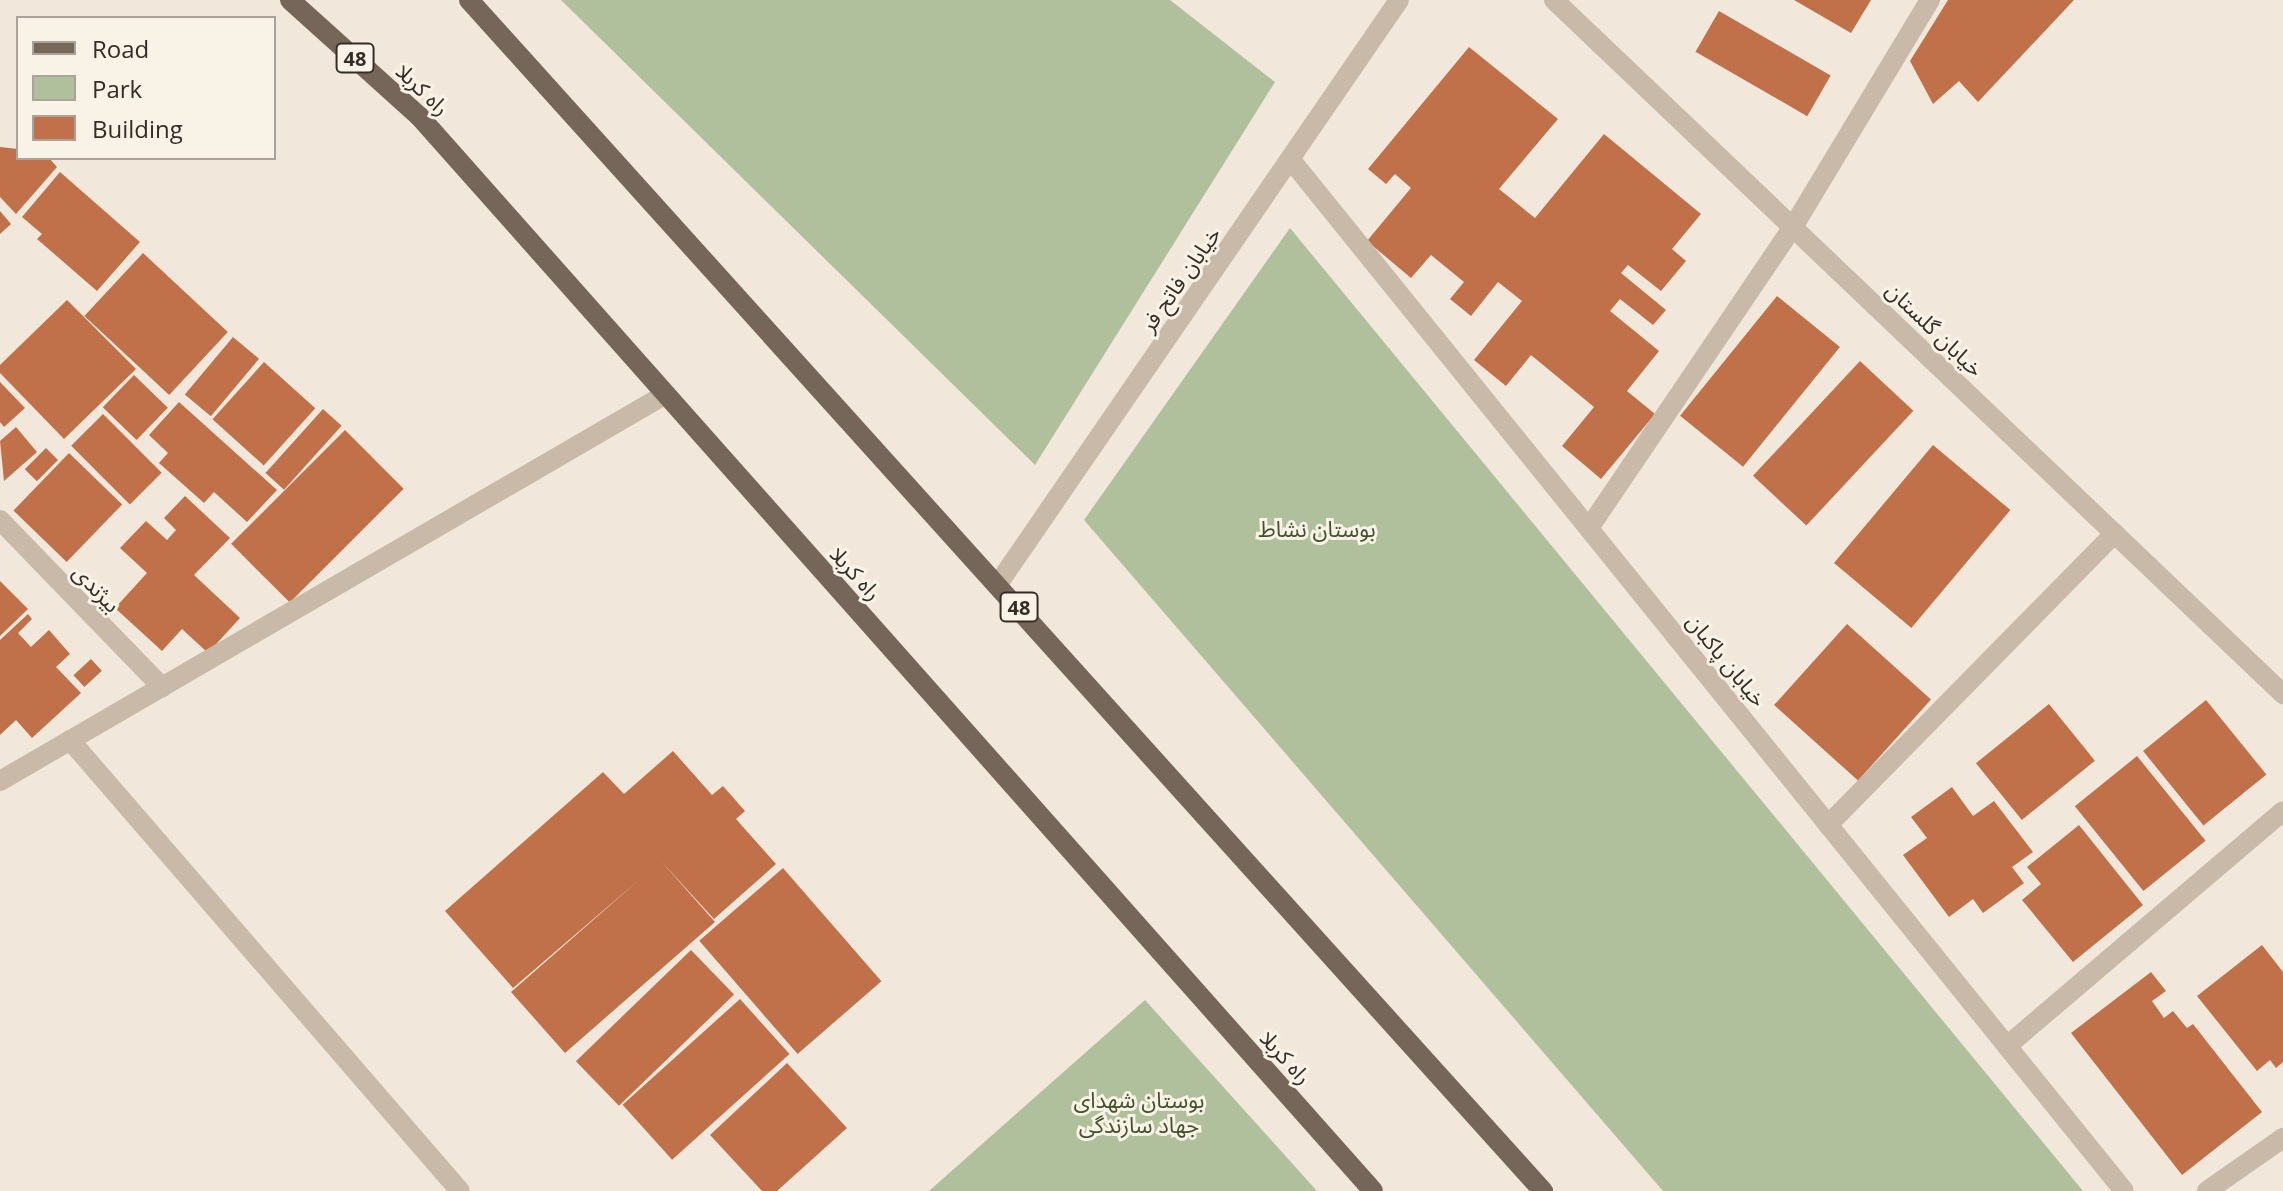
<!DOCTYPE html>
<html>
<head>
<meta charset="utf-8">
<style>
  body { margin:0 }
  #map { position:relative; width:2283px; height:1191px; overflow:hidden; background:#f1e8db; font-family:"Open Sans","Noto Sans Arabic",sans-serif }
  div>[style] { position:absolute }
  .green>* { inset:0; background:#b0bf9c }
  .building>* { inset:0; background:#c0714a; transform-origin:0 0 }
  .street>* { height:20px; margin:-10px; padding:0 10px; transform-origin:10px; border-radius:10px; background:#c8b9a8 }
  .primary>* { height:20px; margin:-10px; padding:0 10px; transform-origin:10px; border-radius:10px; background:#76665a }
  span { translate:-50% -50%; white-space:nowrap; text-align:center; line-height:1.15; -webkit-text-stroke:6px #f8f2e7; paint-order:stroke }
  .shield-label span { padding:2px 6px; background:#f8f2e7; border:2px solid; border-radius:6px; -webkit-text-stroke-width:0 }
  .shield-label { font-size:20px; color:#352d28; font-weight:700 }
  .street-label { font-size:22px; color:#352d28 }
  .park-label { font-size:22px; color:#41522d }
  .legend { position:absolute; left:16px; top:16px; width:260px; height:144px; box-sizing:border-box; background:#f8f2e7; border:2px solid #aaa39b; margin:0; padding:10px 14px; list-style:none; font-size:24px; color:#352d28 }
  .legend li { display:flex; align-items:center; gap:16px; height:40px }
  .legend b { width:40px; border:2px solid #aaa39b }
</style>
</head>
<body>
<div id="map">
  <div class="green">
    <i style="clip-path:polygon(561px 0,1170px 0,1275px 82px,1035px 465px)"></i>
    <i style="clip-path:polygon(1290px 228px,2083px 1191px,1663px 1191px,1084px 520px)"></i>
    <i style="clip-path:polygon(1145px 1000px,1317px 1191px,929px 1191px)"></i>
  </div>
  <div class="building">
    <i style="clip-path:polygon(1794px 0,1871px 0,1851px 33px)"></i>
    <i style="clip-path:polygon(1948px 0,2074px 0,1978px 102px,1959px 81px,1933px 104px,1910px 61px)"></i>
    <i style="left:1719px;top:11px;width:129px;height:47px;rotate:30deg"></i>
    <i style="clip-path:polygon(1469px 47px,1558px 119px,1499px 189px,1535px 218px,1604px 134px,1701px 214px,1672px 249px,1686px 261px,1661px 291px,1628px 265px,1621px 273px,1666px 310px,1653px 325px,1620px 299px,1610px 311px,1659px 351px,1627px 391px,1655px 414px,1601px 479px,1562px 446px,1594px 407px,1531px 355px,1506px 386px,1474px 360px,1522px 301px,1498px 282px,1471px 316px,1450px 299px,1464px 282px,1431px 255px,1411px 278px,1367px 241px,1411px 188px,1395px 174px,1386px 184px,1368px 169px)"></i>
    <i style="clip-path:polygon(0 147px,18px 149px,18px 158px,49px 158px,57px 167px,16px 214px,0 197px)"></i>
    <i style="clip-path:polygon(60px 172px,140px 242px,97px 291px,37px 239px,42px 234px,22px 217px)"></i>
    <i style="clip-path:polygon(0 211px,11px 224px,0 234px)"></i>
    <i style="left:143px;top:253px;width:116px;height:86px;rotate:43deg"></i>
    <i style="left:1777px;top:296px;width:81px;height:154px;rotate:39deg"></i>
    <i style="clip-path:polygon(67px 300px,136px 369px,64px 439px,0 373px,0 365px)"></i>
    <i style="left:233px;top:337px;width:34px;height:75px;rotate:40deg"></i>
    <i style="left:1860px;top:361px;width:73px;height:157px;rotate:43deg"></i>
    <i style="left:264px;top:362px;width:69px;height:77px;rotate:42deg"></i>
    <i style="left:134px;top:375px;width:47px;height:45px;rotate:44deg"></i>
    <i style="clip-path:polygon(0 382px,25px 408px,4px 427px,0 422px)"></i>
    <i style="clip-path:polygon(179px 402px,277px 490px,247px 522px,214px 492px,204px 503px,159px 463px,168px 453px,149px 435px)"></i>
    <i style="left:323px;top:409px;width:25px;height:86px;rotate:42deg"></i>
    <i style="left:103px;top:414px;width:83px;height:45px;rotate:45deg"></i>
    <i style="clip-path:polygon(16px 427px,37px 452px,4px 481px,0 441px)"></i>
    <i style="left:345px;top:430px;width:83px;height:161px;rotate:45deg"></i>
    <i style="left:1933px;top:445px;width:101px;height:154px;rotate:40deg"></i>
    <i style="left:46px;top:448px;width:17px;height:30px;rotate:45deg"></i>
    <i style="left:69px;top:453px;width:74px;height:80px;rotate:44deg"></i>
    <i style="clip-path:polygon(185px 496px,230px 538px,194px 575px,240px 618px,208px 653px,182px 629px,162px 651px,115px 608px,147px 573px,120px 548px,146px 521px,167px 540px,176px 530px,164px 518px)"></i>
    <i style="clip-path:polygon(0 581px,28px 609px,0 636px)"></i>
    <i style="clip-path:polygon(28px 614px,32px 619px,18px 633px,31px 647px,49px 630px,70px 654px,56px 667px,81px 693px,32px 738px,16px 720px,0 735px,0 640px)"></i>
    <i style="left:1847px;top:624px;width:113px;height:109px;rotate:42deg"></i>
    <i style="left:91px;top:659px;width:16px;height:24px;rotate:47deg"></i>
    <i style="left:2206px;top:700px;width:96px;height:81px;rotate:51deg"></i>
    <i style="left:2049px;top:704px;width:73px;height:94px;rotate:51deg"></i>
    <i style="clip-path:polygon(673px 751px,712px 795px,723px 786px,745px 811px,736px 819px,776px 864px,714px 919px,660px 860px,715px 922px,565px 1053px,511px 992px,640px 879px,513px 988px,445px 911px,603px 772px,624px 794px)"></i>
    <i style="left:2137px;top:756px;width:109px;height:80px;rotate:51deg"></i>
    <i style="clip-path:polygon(1952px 787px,1973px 816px,1994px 801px,2033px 852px,2012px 867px,2024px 883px,1983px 913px,1973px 899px,1949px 917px,1903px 855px,1927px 838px,1911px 817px)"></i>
    <i style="clip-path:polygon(2079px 825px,2143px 905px,2073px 962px,2022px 900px,2041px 884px,2027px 867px)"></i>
    <i style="left:783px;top:868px;width:150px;height:111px;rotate:49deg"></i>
    <i style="clip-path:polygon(2262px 945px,2283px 972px,2283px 1062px,2276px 1068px,2270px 1060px,2257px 1071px,2197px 996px)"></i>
    <i style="left:691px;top:950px;width:62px;height:160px;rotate:46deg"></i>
    <i style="clip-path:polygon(2151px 972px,2166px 991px,2152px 1001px,2164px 1018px,2173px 1011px,2187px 1028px,2193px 1024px,2262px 1112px,2182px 1175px,2071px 1033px)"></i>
    <i style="left:740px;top:999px;width:74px;height:158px;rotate:48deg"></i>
    <i style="clip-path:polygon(787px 1063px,847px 1128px,777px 1191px,762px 1191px,710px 1135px)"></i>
  </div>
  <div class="street">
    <i style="left:1554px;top:0;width:1007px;rotate:43.59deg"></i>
    <i style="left:1291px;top:160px;width:1325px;rotate:51.06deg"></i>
    <i style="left:0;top:520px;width:233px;rotate:45.9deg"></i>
    <i style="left:1589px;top:528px;width:364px;rotate:-55.9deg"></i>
    <i style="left:1793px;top:227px;width:265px;rotate:-58.9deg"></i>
    <i style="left:998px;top:584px;width:708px;rotate:-55.52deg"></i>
    <i style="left:70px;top:740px;width:596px;rotate:49.15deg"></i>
    <i style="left:0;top:781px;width:770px;rotate:-30.16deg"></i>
    <i style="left:1828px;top:825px;width:409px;rotate:-45.5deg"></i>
    <i style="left:2007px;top:1046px;width:362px;rotate:-40.4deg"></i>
    <i style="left:2207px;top:1191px;width:93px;rotate:-34.9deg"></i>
  </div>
  <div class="primary">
    <i style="left:290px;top:0;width:173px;rotate:42deg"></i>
    <i style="left:419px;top:116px;width:1437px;rotate:48.41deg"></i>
    <i style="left:469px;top:0;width:1604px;rotate:47.96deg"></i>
  </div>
  <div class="shield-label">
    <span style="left:355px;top:58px">48</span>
    <span style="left:1019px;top:607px">48</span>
  </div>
  <div class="street-label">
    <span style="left:423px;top:89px;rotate:44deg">راه کربلا</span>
    <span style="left:1180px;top:279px;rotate:-55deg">خیابان فاتح فر</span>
    <span style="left:1935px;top:329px;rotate:44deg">خیابان گلستان</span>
    <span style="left:856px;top:573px;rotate:48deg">راه کربلا</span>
    <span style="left:97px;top:588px;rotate:46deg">بیژندی</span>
    <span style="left:1727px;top:660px;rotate:51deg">خیابان پاکبان</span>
    <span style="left:1286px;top:1057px;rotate:48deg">راه کربلا</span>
  </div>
  <div class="park-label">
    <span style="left:1317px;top:529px">بوستان نشاط</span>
    <span style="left:1139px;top:1112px">بوستان شهدای<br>جهاد سازندگی</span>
  </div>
  <ul class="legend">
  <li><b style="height:10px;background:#76665a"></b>Road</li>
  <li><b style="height:22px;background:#b0bf9c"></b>Park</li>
  <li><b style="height:22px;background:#c0714a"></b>Building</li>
  </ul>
</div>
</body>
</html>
